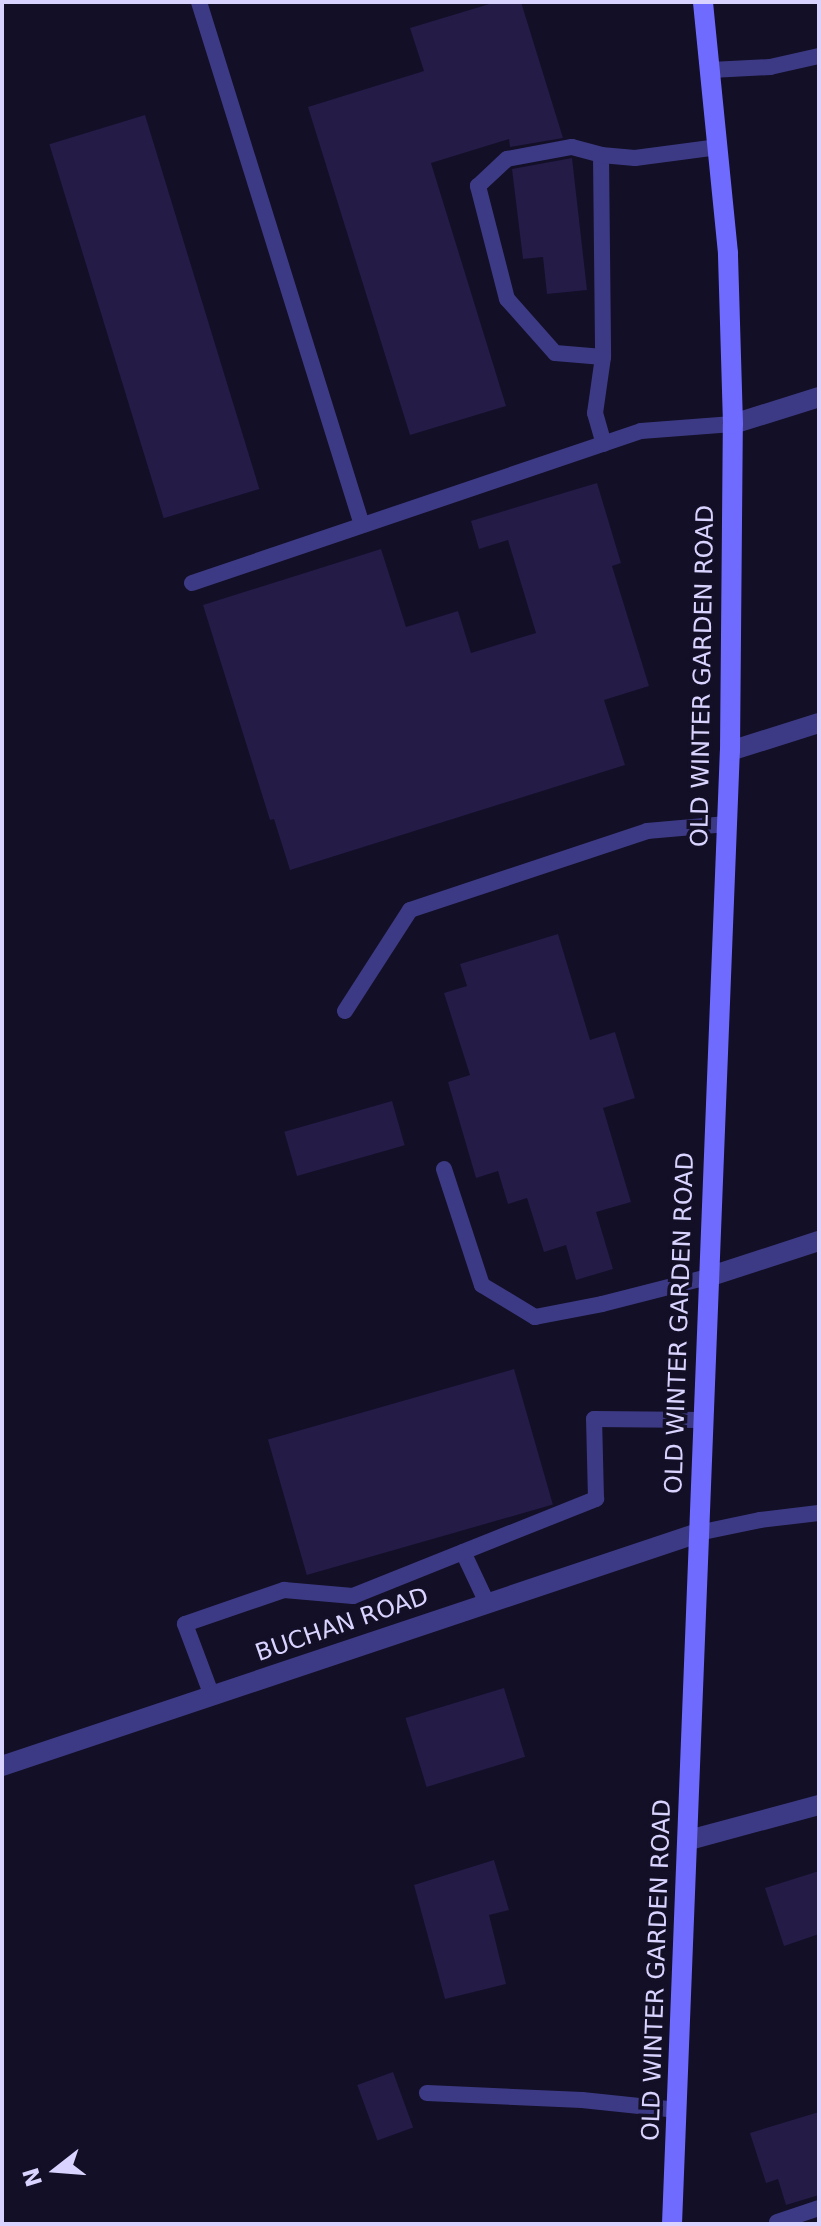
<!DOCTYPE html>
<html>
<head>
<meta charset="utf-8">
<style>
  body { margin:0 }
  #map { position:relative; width:821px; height:2226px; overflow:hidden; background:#130f26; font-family:"DejaVu Sans",sans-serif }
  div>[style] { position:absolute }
  .building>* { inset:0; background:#241b47; transform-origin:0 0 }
  .lane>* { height:16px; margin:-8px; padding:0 8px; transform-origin:8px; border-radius:8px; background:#3d3a85 }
  .street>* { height:20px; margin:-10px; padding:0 10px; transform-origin:10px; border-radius:10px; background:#3d3a85 }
  .secondary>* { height:20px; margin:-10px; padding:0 10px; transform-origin:10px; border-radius:10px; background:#6f6bff }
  span { translate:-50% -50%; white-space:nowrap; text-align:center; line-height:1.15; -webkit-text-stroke:7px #130f26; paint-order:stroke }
  .street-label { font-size:24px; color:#d9d4ff }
  .frame { position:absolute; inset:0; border:4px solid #d9d4ff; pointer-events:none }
  .north { position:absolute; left:16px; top:2130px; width:80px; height:80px; -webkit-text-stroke:6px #130f26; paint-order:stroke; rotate:253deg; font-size:22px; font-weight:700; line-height:32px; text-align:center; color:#d9d4ff }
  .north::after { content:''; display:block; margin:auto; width:28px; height:36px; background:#d9d4ff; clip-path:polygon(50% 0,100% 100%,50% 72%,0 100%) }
</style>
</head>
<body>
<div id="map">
  <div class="building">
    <i style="clip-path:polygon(496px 2px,521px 2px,563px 138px,510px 147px,509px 139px,431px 163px,506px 406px,410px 435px,308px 107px,424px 71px,410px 28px)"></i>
    <i style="left:145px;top:115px;width:391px;height:100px;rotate:73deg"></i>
    <i style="clip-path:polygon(572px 158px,587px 290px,547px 294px,543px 257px,523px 259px,512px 169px)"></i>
    <i style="clip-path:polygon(597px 483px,621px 563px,612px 566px,649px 686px,604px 700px,625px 765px,290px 870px,274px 819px,270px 820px,203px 605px,381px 549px,406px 627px,458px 611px,471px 653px,536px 633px,508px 540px,479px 549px,471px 521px)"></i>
    <i style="clip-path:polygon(558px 934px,590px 1040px,615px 1032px,635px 1098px,603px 1108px,631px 1202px,596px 1212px,613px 1269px,576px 1280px,566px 1245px,544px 1252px,527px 1198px,508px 1204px,498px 1171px,476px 1178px,448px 1082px,470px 1075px,444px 993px,467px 986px,460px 964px)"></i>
    <i style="left:392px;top:1101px;width:46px;height:112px;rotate:74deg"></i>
    <i style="left:514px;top:1369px;width:141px;height:256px;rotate:74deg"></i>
    <i style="left:504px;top:1688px;width:72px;height:103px;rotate:73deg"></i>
    <i style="clip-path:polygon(494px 1860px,509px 1910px,489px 1915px,506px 1984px,445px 1999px,414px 1885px)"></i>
    <i style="clip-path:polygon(819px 1871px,819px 1934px,784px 1946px,765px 1888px)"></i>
    <i style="left:393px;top:2072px;width:59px;height:38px;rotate:70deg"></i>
    <i style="clip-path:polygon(819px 2112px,819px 2195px,786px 2205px,778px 2179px,766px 2183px,750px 2133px)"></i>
  </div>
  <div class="lane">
    <i style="left:199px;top:2px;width:548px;rotate:72.69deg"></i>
    <i style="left:711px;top:70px;width:59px;rotate:-2.9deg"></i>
    <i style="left:770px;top:67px;width:50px;rotate:-12.7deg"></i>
    <i style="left:601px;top:155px;width:202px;rotate:89.4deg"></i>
    <i style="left:603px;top:357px;width:48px;rotate:-175.2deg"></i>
    <i style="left:555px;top:353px;width:72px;rotate:-131.6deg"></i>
    <i style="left:507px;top:299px;width:117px;rotate:-104.4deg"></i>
    <i style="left:478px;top:186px;width:40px;rotate:-43deg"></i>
    <i style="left:507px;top:159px;width:66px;rotate:-10.5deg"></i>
    <i style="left:572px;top:147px;width:30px;rotate:15deg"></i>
    <i style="left:601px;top:155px;width:34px;rotate:5deg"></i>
    <i style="left:635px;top:158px;width:84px;rotate:-7.5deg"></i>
    <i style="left:603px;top:357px;width:57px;rotate:98.1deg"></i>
    <i style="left:595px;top:413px;width:32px;rotate:74deg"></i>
    <i style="left:192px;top:583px;width:474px;rotate:-18.7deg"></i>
    <i style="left:641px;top:431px;width:92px;rotate:-4.4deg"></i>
    <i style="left:345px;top:1011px;width:120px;rotate:-57.2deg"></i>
    <i style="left:410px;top:910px;width:250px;rotate:-18.4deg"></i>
    <i style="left:647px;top:831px;width:80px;rotate:-5deg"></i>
    <i style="left:444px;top:1169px;width:122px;rotate:71.9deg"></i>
    <i style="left:482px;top:1285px;width:62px;rotate:31.1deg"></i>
    <i style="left:535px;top:1317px;width:68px;rotate:-11deg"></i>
    <i style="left:602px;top:1304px;width:109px;rotate:-14.3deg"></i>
    <i style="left:698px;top:1533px;width:63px;rotate:-11.8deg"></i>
    <i style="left:760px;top:1520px;width:59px;rotate:-6.8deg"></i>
    <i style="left:463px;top:1552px;width:56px;rotate:64.8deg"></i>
    <i style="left:212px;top:1696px;width:77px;rotate:-110.6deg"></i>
    <i style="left:185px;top:1624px;width:105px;rotate:-19deg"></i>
    <i style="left:284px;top:1590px;width:69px;rotate:5deg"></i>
    <i style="left:353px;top:1596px;width:262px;rotate:-21.8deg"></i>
    <i style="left:596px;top:1499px;width:80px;rotate:-91.4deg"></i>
    <i style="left:594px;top:1419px;width:108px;rotate:0.5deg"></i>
    <i style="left:427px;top:2093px;width:155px;rotate:2.6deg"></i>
    <i style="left:582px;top:2100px;width:96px;rotate:6deg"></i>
    <i style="left:777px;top:2222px;width:44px;rotate:-18.4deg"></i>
  </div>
  <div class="street">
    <i style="left:733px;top:424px;width:90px;rotate:-17.4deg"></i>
    <i style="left:730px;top:751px;width:93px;rotate:-17.5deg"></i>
    <i style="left:708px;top:1277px;width:117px;rotate:-18deg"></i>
    <i style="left:2px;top:1766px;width:734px;rotate:-18.51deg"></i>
    <i style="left:689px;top:1840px;width:135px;rotate:-15.1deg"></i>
  </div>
  <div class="secondary">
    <i style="left:672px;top:2224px;width:1474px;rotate:-87.75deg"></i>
    <i style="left:730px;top:751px;width:327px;rotate:-89.5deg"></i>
    <i style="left:733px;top:424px;width:171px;rotate:-91.7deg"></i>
    <i style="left:728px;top:253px;width:252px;rotate:-95.7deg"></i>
  </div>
  <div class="street-label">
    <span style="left:703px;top:676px;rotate:-89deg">OLD WINTER GARDEN ROAD</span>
    <span style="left:680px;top:1323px;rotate:-88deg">OLD WINTER GARDEN ROAD</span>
    <span style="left:342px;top:1625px;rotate:-19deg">BUCHAN ROAD</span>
    <span style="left:657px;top:1970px;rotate:-88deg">OLD WINTER GARDEN ROAD</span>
  </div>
  <div class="frame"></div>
  <div class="north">N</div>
</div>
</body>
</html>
